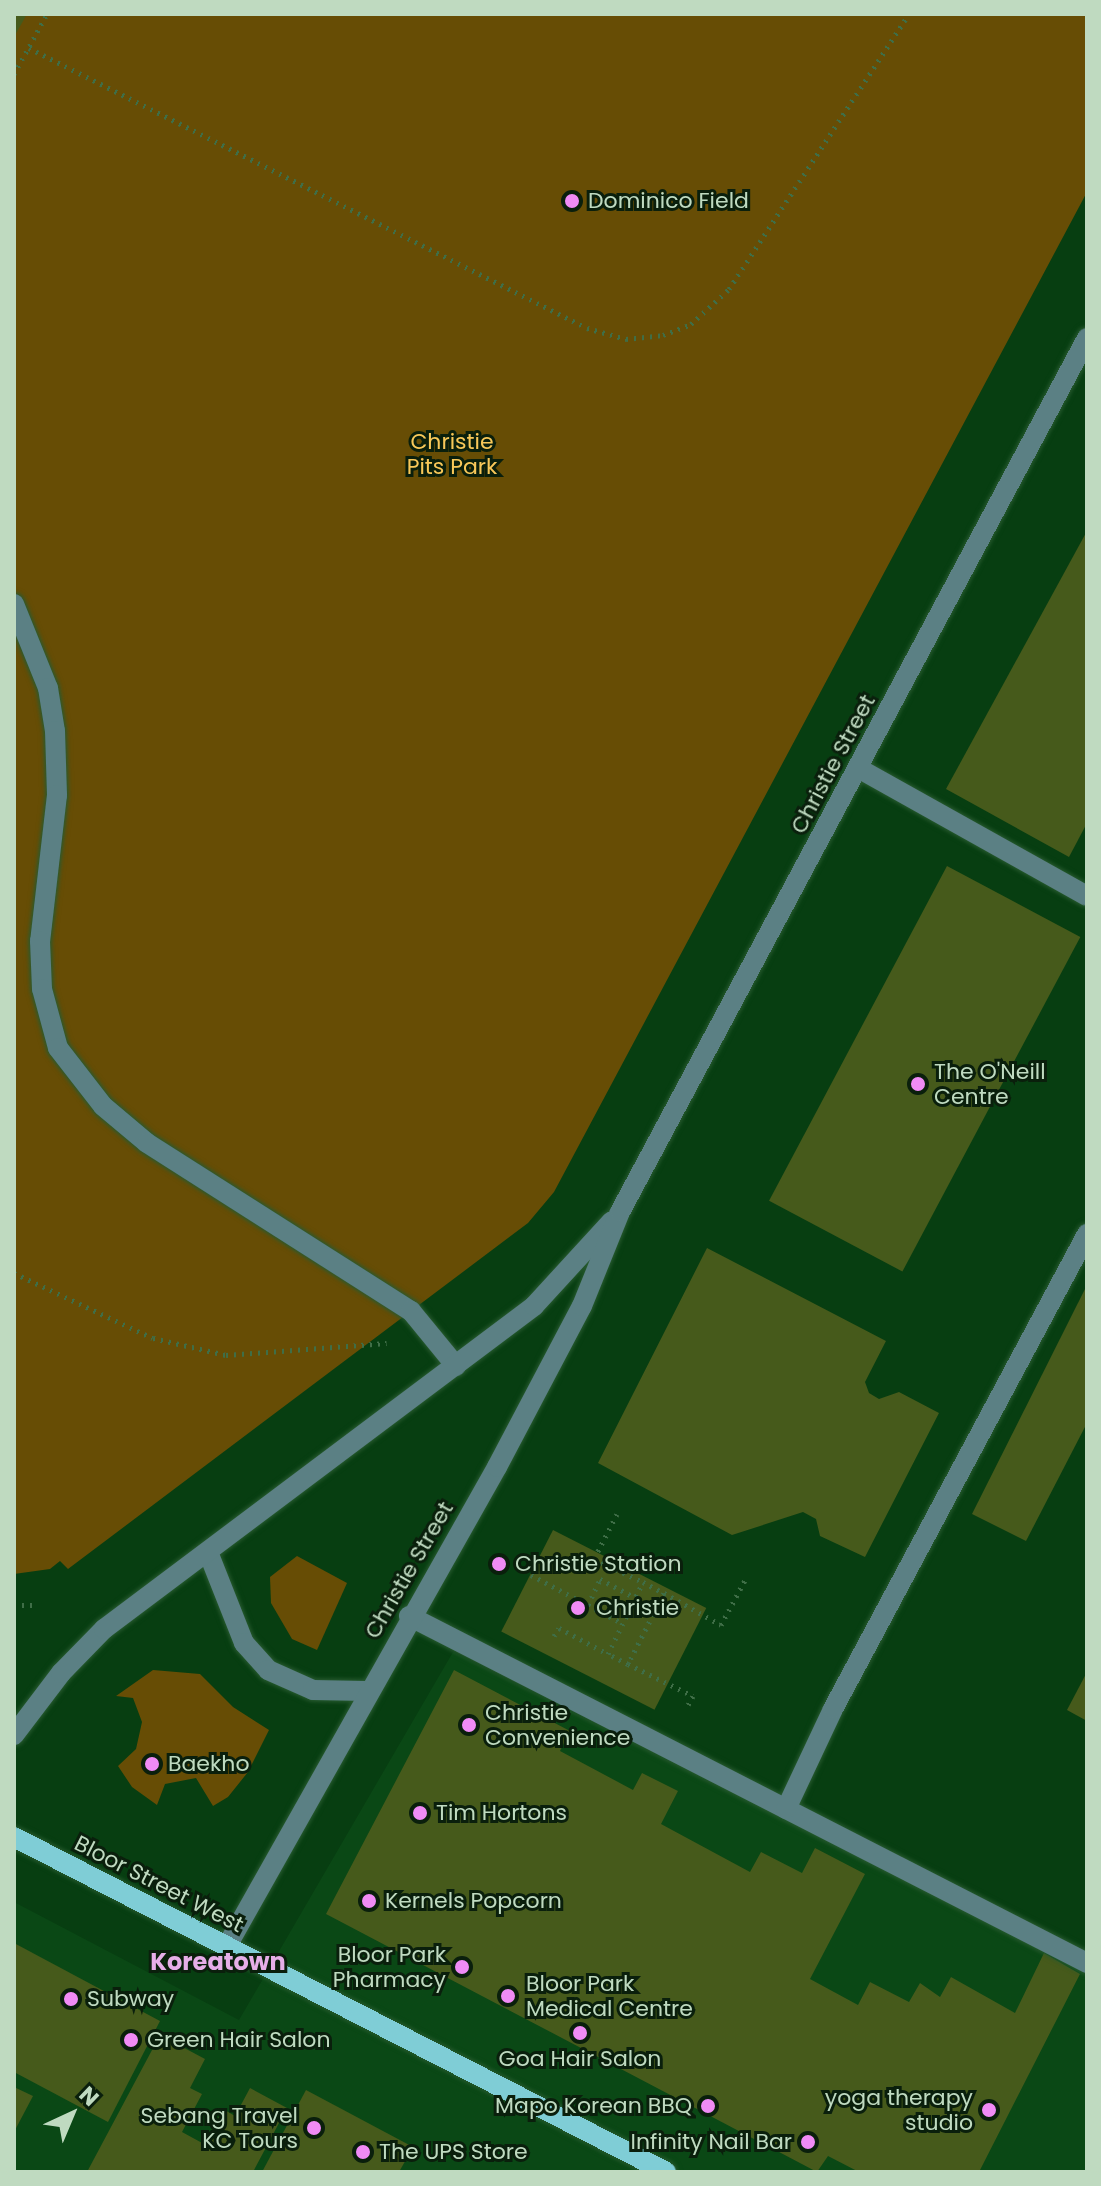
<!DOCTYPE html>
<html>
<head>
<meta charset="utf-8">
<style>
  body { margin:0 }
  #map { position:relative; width:1101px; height:2186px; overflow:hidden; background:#073e11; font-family:Poppins,sans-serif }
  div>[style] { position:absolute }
  .built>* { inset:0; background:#0a4815 }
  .green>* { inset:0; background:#674d05 }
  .building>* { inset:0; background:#465a1b; transform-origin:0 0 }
  .path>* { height:5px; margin-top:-2.5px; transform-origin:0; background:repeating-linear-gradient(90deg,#3f6e47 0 2px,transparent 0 8px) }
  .roads { filter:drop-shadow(0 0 2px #285a30) drop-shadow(0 0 2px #285a30) }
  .minor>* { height:20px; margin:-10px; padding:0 10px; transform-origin:10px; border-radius:10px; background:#5b8084 }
  .major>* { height:20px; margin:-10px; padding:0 10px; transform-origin:10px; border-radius:10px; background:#7fcdd6 }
  .dots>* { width:22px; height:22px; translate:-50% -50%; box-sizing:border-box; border:4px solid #0a1f0c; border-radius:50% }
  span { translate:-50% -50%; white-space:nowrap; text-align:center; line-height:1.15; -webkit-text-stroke:6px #0a1f0c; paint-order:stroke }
  .poi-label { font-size:22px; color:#bfdac0 }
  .left { translate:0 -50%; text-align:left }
  .right { translate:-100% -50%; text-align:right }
  .park-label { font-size:22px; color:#f8c859 }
  .street-label { font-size:22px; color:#bfdac0 }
  .neighbourhood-label { font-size:24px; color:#e6aee8; font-weight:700 }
  .frame { position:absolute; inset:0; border:16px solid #bfdac0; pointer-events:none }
  .north { position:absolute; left:32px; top:2074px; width:80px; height:80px; -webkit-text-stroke:6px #0a1f0c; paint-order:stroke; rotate:44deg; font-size:22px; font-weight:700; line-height:32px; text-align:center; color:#bfdac0 }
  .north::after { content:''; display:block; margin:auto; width:28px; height:36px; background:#bfdac0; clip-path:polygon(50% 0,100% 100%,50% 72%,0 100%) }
</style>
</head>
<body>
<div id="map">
  <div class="built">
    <i style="clip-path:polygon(453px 1652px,1087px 1972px,1087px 2172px,14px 2172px,14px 1902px,239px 2020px)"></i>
  </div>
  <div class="green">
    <i style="clip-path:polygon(14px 14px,1087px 14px,1087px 192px,554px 1192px,528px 1223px,68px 1569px,60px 1561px,50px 1569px,14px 1574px)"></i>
    <i style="clip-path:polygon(297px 1556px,347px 1583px,317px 1650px,292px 1639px,271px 1603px,270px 1577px)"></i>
    <i style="clip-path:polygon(153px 1670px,200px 1674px,233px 1707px,269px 1730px,248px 1772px,228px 1797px,213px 1806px,196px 1778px,165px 1784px,157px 1805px,132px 1787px,118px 1766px,136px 1749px,142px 1722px,133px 1698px,116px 1696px)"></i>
  </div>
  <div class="building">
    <i style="clip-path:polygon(14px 14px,27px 14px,14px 37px)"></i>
    <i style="clip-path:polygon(1087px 531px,1087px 823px,1069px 857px,946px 789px)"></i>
    <i style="left:947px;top:866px;width:151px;height:379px;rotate:28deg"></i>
    <i style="clip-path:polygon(707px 1248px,886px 1341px,865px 1382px,869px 1393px,879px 1399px,899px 1392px,939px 1413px,865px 1557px,820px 1536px,816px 1519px,803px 1512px,732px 1535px,598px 1463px)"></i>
    <i style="clip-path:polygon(1087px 1285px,1087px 1423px,1026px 1541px,972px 1514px)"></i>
    <i style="left:553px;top:1530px;width:172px;height:114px;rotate:27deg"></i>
    <i style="clip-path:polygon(454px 1670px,570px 1731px,560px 1751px,633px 1790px,642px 1773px,678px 1791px,661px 1824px,750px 1872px,761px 1852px,802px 1873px,815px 1848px,865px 1874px,810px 1979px,858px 2005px,870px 1982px,909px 2002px,920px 1983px,940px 1997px,951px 1977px,1015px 2013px,1044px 1953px,1080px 1974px,979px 2172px,859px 2172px,828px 2156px,817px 2172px,326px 1914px)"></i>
    <i style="clip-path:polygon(1087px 1672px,1087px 1721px,1067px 1710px)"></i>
    <i style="clip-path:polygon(14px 1943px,160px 2021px,108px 2122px,14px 2072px)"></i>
    <i style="clip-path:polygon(160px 2035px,205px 2059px,190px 2088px,202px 2094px,182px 2132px,204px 2144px,223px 2109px,235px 2116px,250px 2088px,287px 2108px,253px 2172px,87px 2172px)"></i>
    <i style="clip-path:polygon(14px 2087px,33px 2096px,14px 2132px)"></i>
    <i style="clip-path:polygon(306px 2090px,413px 2147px,399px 2172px,262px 2172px)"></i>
  </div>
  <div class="path">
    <i style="left:29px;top:48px;width:624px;rotate:26.65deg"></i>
    <i style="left:587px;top:328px;width:41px;rotate:15.8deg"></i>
    <i style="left:626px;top:339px;width:37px;rotate:-6deg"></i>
    <i style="left:663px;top:335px;width:30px;rotate:-21deg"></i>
    <i style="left:691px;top:324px;width:52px;rotate:-42.6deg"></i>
    <i style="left:729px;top:289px;width:329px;rotate:-56.8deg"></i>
    <i style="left:14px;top:74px;width:68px;rotate:-61.2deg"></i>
    <i style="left:14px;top:1273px;width:153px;rotate:25.1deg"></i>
    <i style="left:153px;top:1338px;width:75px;rotate:13.1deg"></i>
    <i style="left:226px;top:1355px;width:161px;rotate:-4.3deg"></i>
    <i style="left:617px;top:1514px;width:51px;rotate:117.1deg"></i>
    <i style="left:594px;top:1559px;width:54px;rotate:25.1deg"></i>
    <i style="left:643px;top:1582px;width:24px;rotate:28deg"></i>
    <i style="left:664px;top:1593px;width:80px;rotate:116.9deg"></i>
    <i style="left:628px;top:1664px;width:22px;rotate:-153deg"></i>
    <i style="left:608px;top:1654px;width:80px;rotate:-64.1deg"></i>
    <i style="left:531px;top:1575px;width:64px;rotate:27.8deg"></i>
    <i style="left:588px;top:1605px;width:29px;rotate:-65deg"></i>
    <i style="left:600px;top:1579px;width:40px;rotate:28deg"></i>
    <i style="left:664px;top:1593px;width:65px;rotate:29.3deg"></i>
    <i style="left:721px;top:1625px;width:51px;rotate:-61.9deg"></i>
    <i style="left:14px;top:1605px;width:19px"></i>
    <i style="left:588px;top:1605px;width:38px;rotate:28deg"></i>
    <i style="left:554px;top:1636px;width:9px;rotate:-58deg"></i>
    <i style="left:559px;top:1628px;width:55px;rotate:28deg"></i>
    <i style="left:628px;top:1664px;width:72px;rotate:26.2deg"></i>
    <i style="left:693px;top:1696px;width:10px;rotate:119deg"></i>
  </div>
  <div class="roads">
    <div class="minor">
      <i style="left:14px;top:604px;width:91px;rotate:68deg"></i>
      <i style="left:48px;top:688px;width:44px;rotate:80.8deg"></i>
      <i style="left:55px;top:731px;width:64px;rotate:88.2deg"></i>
      <i style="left:57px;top:795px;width:147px;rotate:96.6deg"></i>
      <i style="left:40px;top:941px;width:48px;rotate:87.6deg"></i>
      <i style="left:42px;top:989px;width:61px;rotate:74.8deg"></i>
      <i style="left:58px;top:1048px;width:73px;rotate:52.2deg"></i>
      <i style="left:103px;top:1106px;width:57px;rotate:40.1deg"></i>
      <i style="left:147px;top:1143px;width:313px;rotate:32.5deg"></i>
      <i style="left:411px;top:1311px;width:71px;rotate:50.7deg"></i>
      <i style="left:858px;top:768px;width:262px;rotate:29.2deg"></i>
      <i style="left:208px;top:1552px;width:98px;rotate:68.4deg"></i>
      <i style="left:244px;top:1643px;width:36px;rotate:48deg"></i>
      <i style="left:268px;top:1670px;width:49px;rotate:24deg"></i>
      <i style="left:313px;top:1690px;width:54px;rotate:1.1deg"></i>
      <i style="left:409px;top:1616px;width:762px;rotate:27.1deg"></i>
      <i style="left:14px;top:1735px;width:78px;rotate:-52.8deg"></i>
      <i style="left:61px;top:1673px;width:62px;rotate:-45.7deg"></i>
      <i style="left:104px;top:1629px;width:538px;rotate:-36.91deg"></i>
      <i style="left:534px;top:1306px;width:115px;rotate:-47.5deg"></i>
      <i style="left:786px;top:1809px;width:110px;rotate:-64.8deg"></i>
      <i style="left:833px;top:1709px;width:539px;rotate:-61.86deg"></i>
      <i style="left:227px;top:1946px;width:550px;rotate:-60.59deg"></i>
      <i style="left:497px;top:1467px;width:182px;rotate:-62.2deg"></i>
      <i style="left:582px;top:1306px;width:101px;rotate:-68deg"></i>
      <i style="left:620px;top:1212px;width:991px;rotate:-61.88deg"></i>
    </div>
    <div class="major">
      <i style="left:14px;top:1837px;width:733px;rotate:27.19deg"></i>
    </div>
  </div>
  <div class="dots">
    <i style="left:572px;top:201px;background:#f08bf5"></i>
    <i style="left:918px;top:1084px;background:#f08bf5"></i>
    <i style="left:499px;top:1564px;background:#f08bf5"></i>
    <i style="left:578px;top:1608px;background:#f08bf5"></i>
    <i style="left:469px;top:1725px;background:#f08bf5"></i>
    <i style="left:152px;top:1764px;background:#f08bf5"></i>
    <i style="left:420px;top:1813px;background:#f08bf5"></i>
    <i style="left:369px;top:1901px;background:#f08bf5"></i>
    <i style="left:462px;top:1967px;background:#f08bf5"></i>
    <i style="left:508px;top:1996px;background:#f08bf5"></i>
    <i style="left:71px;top:1999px;background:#f08bf5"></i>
    <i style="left:580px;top:2033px;background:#f08bf5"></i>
    <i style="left:131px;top:2040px;background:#f08bf5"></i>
    <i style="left:708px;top:2106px;background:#f08bf5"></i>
    <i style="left:989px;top:2110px;background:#f08bf5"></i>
    <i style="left:314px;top:2128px;background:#f08bf5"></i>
    <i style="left:808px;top:2142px;background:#f08bf5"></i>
    <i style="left:363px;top:2152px;background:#f08bf5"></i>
  </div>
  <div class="poi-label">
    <span class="left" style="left:588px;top:201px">Dominico Field</span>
    <span class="left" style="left:934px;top:1084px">The O'Neill<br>Centre</span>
    <span class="left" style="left:515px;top:1564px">Christie Station</span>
    <span class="left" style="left:596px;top:1608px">Christie</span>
    <span class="left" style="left:485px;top:1725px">Christie<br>Convenience</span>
    <span class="left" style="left:168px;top:1764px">Baekho</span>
    <span class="left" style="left:436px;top:1813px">Tim Hortons</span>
    <span class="left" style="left:385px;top:1901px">Kernels Popcorn</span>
    <span class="right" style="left:446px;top:1967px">Bloor Park<br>Pharmacy</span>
    <span class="left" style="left:526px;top:1996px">Bloor Park<br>Medical Centre</span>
    <span class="left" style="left:87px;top:1999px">Subway</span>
    <span class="left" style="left:147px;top:2040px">Green Hair Salon</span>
    <span style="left:580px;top:2059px">Goa Hair Salon</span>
    <span class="right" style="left:973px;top:2110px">yoga therapy<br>studio</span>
    <span class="right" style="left:692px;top:2106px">Mapo Korean BBQ</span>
    <span class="right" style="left:298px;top:2128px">Sebang Travel<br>KC Tours</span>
    <span class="right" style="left:792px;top:2142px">Infinity Nail Bar</span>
    <span class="left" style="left:379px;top:2152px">The UPS Store</span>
  </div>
  <div class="park-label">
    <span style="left:452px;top:454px">Christie<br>Pits Park</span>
  </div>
  <div class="street-label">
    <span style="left:833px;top:764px;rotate:-62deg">Christie Street</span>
    <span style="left:409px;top:1570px;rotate:-60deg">Christie Street</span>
    <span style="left:159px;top:1884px;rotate:27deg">Bloor Street West</span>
  </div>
  <div class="neighbourhood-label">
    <span style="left:218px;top:1962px">Koreatown</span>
  </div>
  <div class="frame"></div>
  <div class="north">N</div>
</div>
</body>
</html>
